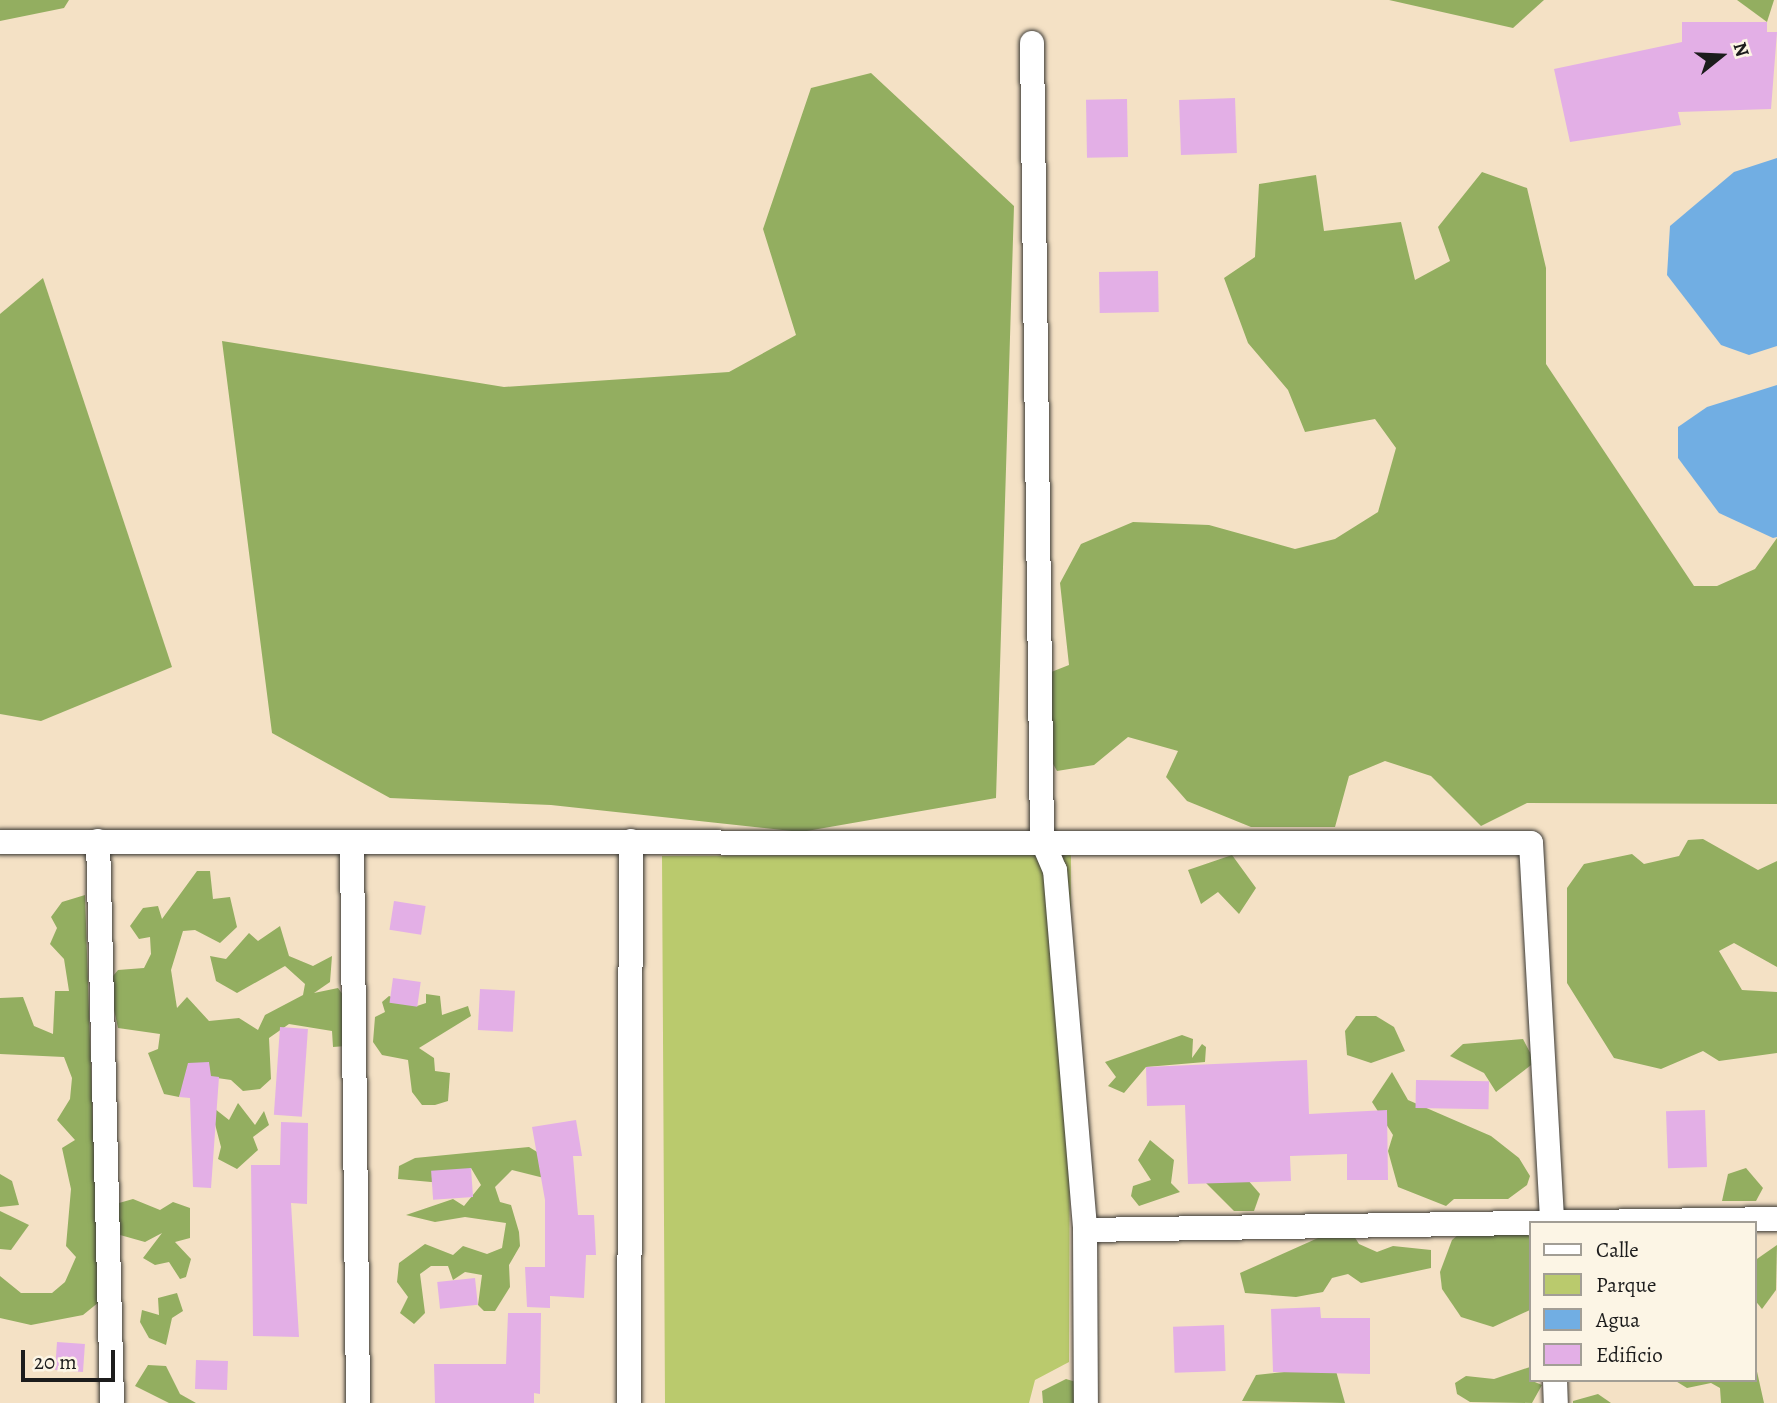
<!DOCTYPE html>
<html>
<head>
<meta charset="utf-8">
<style>
  body { margin:0 }
  #map { position:relative; width:1777px; height:1403px; overflow:hidden; background:#f4e1c5; font-family:Alegreya,serif }
  div>[style] { position:absolute }
  .green>* { inset:0; background:#baca6d }
  .forest>* { inset:0; background:#93ae60 }
  .water>* { inset:0; background:#71aee3 }
  .building>* { inset:0; background:#e3afe6; transform-origin:0 0 }
  .roads { filter:drop-shadow(0 0 2px #3c3a35) drop-shadow(0 0 2px #3c3a35) }
  .street>* { height:24px; margin:-12px; padding:0 12px; transform-origin:12px; border-radius:12px; background:#fff }
  span { translate:-50% -50%; white-space:nowrap; text-align:center; line-height:1.15; -webkit-text-stroke:7px #fcf5e5; paint-order:stroke }
  .legend { position:absolute; left:1529px; top:1221px; width:228px; height:161px; box-sizing:border-box; background:#fcf5e5; border:2px solid #a29e95; margin:0; padding:9px 12px; list-style:none; font-size:21px; color:#1c1c1c }
  .legend li { display:flex; align-items:center; gap:14px; height:35px }
  .legend b { width:35px; border:2px solid #a29e95 }
  .north { position:absolute; left:1686px; top:21px; width:70px; height:70px; -webkit-text-stroke:5px #fcf5e5; paint-order:stroke; rotate:72deg; font-size:19px; font-weight:700; line-height:28px; text-align:center; color:#1c1c1c }
  .north::after { content:''; display:block; margin:auto; width:24px; height:32px; background:#1c1c1c; clip-path:polygon(50% 0,100% 100%,50% 72%,0 100%) }
  .scale { position:absolute; left:21px; top:1350px; width:94px; height:32px; box-sizing:border-box; border:4px solid #1c1c1c; border-top:0; padding-left:9px; font-size:21px; line-height:24px; white-space:nowrap; color:#1c1c1c; -webkit-text-stroke:5px #fcf5e5; paint-order:stroke }
</style>
</head>
<body>
<div id="map">
  <div class="green">
    <i style="clip-path:polygon(1071px 854px,1069px 1362px,1035px 1380px,1029px 1403px,665px 1403px,662px 856px)"></i>
  </div>
  <div class="forest">
    <i style="clip-path:polygon(0 0,69px 0,64px 8px,0 21px)"></i>
    <i style="clip-path:polygon(1389px 0,1544px 0,1513px 28px)"></i>
    <i style="clip-path:polygon(1737px 0,1774px 0,1767px 22px)"></i>
    <i style="clip-path:polygon(871px 73px,1014px 206px,996px 798px,801px 832px,551px 805px,390px 798px,272px 733px,222px 341px,504px 387px,729px 372px,796px 335px,763px 229px,811px 88px)"></i>
    <i style="clip-path:polygon(1482px 172px,1527px 188px,1546px 268px,1546px 364px,1694px 586px,1717px 586px,1755px 569px,1777px 538px,1777px 804px,1527px 803px,1481px 826px,1431px 776px,1385px 761px,1349px 776px,1335px 827px,1251px 827px,1187px 801px,1166px 777px,1178px 751px,1128px 737px,1094px 765px,1057px 771px,1038px 737px,1031px 680px,1069px 665px,1060px 583px,1081px 544px,1133px 522px,1209px 525px,1295px 549px,1335px 539px,1378px 512px,1396px 448px,1375px 419px,1305px 432px,1288px 390px,1248px 343px,1224px 278px,1255px 257px,1259px 184px,1316px 175px,1324px 231px,1401px 222px,1415px 280px,1450px 261px,1438px 227px)"></i>
    <i style="clip-path:polygon(43px 278px,172px 667px,41px 721px,0 714px,0 314px)"></i>
    <i style="clip-path:polygon(1703px 839px,1758px 870px,1777px 861px,1777px 967px,1734px 943px,1719px 951px,1742px 990px,1777px 992px,1777px 1053px,1719px 1061px,1703px 1051px,1661px 1069px,1614px 1058px,1567px 983px,1567px 888px,1584px 864px,1632px 854px,1644px 864px,1679px 856px,1688px 840px)"></i>
    <i style="clip-path:polygon(1232px 855px,1256px 888px,1239px 914px,1218px 892px,1201px 904px,1188px 870px)"></i>
    <i style="clip-path:polygon(197px 871px,210px 871px,213px 899px,230px 897px,237px 927px,220px 943px,195px 930px,183px 931px,171px 970px,177px 1008px,187px 997px,209px 1021px,239px 1018px,258px 1030px,265px 1015px,303px 995px,305px 984px,285px 966px,237px 993px,216px 981px,210px 956px,226px 959px,249px 933px,258px 941px,280px 926px,289px 956px,313px 966px,332px 956px,330px 982px,314px 993px,338px 988px,346px 999px,346px 1046px,333px 1047px,332px 1031px,289px 1024px,269px 1038px,271px 1079px,260px 1089px,243px 1091px,231px 1080px,190px 1074px,179px 1097px,164px 1094px,148px 1053px,158px 1049px,160px 1034px,118px 1028px,108px 982px,118px 970px,144px 968px,151px 954px,150px 937px,139px 939px,130px 926px,143px 908px,158px 906px,162px 919px)"></i>
    <i style="clip-path:polygon(85px 895px,99px 1302px,83px 1315px,31px 1325px,0 1318px,0 1276px,21px 1293px,52px 1293px,65px 1282px,76px 1257px,66px 1246px,71px 1189px,62px 1148px,75px 1140px,57px 1120px,70px 1099px,72px 1078px,64px 1057px,0 1054px,0 998px,23px 997px,34px 1026px,53px 1034px,55px 991px,69px 991px,64px 959px,50px 944px,57px 928px,51px 917px,62px 902px)"></i>
    <i style="clip-path:polygon(426px 994px,440px 996px,442px 1015px,468px 1006px,471px 1016px,419px 1048px,434px 1058px,435px 1071px,450px 1073px,448px 1101px,435px 1105px,422px 1105px,412px 1092px,408px 1060px,382px 1055px,373px 1042px,375px 1017px,385px 1012px,382px 1002px,389px 996px,417px 1006px,426px 1003px)"></i>
    <i style="clip-path:polygon(1356px 1016px,1376px 1016px,1394px 1027px,1405px 1051px,1371px 1063px,1347px 1055px,1345px 1031px)"></i>
    <i style="clip-path:polygon(1182px 1035px,1193px 1039px,1192px 1058px,1202px 1044px,1206px 1047px,1205px 1062px,1146px 1067px,1124px 1093px,1108px 1086px,1116px 1077px,1105px 1062px)"></i>
    <i style="clip-path:polygon(1523px 1039px,1535px 1062px,1496px 1092px,1484px 1073px,1450px 1056px,1463px 1044px)"></i>
    <i style="clip-path:polygon(1392px 1072px,1408px 1100px,1491px 1136px,1519px 1158px,1530px 1176px,1527px 1185px,1508px 1199px,1454px 1199px,1446px 1206px,1398px 1187px,1388px 1151px,1393px 1135px,1372px 1102px)"></i>
    <i style="clip-path:polygon(238px 1103px,255px 1125px,264px 1111px,269px 1125px,253px 1137px,258px 1150px,237px 1169px,218px 1159px,221px 1147px,210px 1105px,229px 1120px)"></i>
    <i style="clip-path:polygon(1150px 1140px,1174px 1160px,1171px 1183px,1180px 1192px,1139px 1206px,1131px 1196px,1133px 1186px,1151px 1180px,1138px 1160px)"></i>
    <i style="clip-path:polygon(529px 1147px,547px 1158px,544px 1178px,512px 1170px,495px 1187px,500px 1202px,511px 1205px,519px 1232px,520px 1246px,509px 1265px,510px 1287px,495px 1311px,484px 1311px,478px 1305px,482px 1275px,465px 1272px,453px 1280px,448px 1266px,431px 1266px,420px 1274px,425px 1313px,414px 1324px,400px 1313px,408px 1297px,397px 1282px,399px 1263px,425px 1244px,453px 1255px,463px 1246px,487px 1254px,502px 1248px,506px 1223px,465px 1217px,435px 1222px,406px 1215px,453px 1199px,464px 1206px,481px 1185px,471px 1168px,442px 1183px,398px 1179px,399px 1166px,415px 1158px)"></i>
    <i style="clip-path:polygon(1746px 1168px,1763px 1188px,1756px 1201px,1722px 1201px,1728px 1174px)"></i>
    <i style="clip-path:polygon(0 1174px,12px 1181px,19px 1205px,0 1207px)"></i>
    <i style="clip-path:polygon(1247px 1179px,1260px 1194px,1254px 1211px,1234px 1211px,1206px 1183px)"></i>
    <i style="clip-path:polygon(133px 1199px,160px 1210px,173px 1202px,190px 1208px,190px 1238px,175px 1242px,191px 1259px,186px 1277px,180px 1279px,169px 1262px,155px 1265px,143px 1258px,162px 1233px,145px 1242px,113px 1233px,119px 1203px)"></i>
    <i style="clip-path:polygon(0 1211px,29px 1225px,11px 1250px,0 1249px)"></i>
    <i style="clip-path:polygon(1347px 1225px,1359px 1244px,1377px 1252px,1393px 1246px,1431px 1250px,1431px 1268px,1361px 1283px,1348px 1274px,1332px 1278px,1323px 1292px,1296px 1297px,1245px 1293px,1240px 1273px)"></i>
    <i style="clip-path:polygon(1517px 1227px,1530px 1237px,1530px 1310px,1493px 1327px,1461px 1317px,1442px 1289px,1440px 1272px,1452px 1240px,1466px 1228px)"></i>
    <i style="clip-path:polygon(1777px 1245px,1776px 1290px,1762px 1309px,1754px 1299px,1754px 1261px)"></i>
    <i style="clip-path:polygon(177px 1293px,183px 1311px,172px 1318px,166px 1345px,149px 1338px,140px 1322px,142px 1310px,159px 1315px,158px 1298px)"></i>
    <i style="clip-path:polygon(1754px 1358px,1764px 1403px,1721px 1403px,1720px 1388px,1711px 1383px,1687px 1388px,1674px 1380px,1754px 1380px)"></i>
    <i style="clip-path:polygon(148px 1365px,166px 1366px,180px 1394px,196px 1403px,169px 1403px,135px 1386px)"></i>
    <i style="clip-path:polygon(1530px 1367px,1530px 1380px,1542px 1385px,1532px 1403px,1470px 1402px,1457px 1394px,1455px 1383px,1466px 1376px,1494px 1379px)"></i>
    <i style="clip-path:polygon(1322px 1368px,1336px 1371px,1345px 1403px,1242px 1401px,1256px 1375px)"></i>
    <i style="clip-path:polygon(1066px 1379px,1086px 1385px,1080px 1403px,1043px 1403px,1042px 1391px)"></i>
    <i style="clip-path:polygon(1598px 1394px,1611px 1403px,1573px 1403px,1573px 1401px)"></i>
  </div>
  <div class="water">
    <i style="clip-path:polygon(1777px 158px,1777px 346px,1749px 355px,1721px 345px,1667px 275px,1670px 226px,1734px 172px)"></i>
    <i style="clip-path:polygon(1777px 385px,1777px 537px,1773px 538px,1719px 513px,1678px 458px,1678px 427px,1707px 407px)"></i>
  </div>
  <div class="building">
    <i style="clip-path:polygon(1682px 22px,1767px 22px,1767px 32px,1777px 32px,1771px 109px,1678px 112px,1681px 125px,1570px 142px,1554px 69px,1682px 42px)"></i>
    <i style="left:1235px;top:98px;width:55px;height:56px;rotate:88deg"></i>
    <i style="left:1127px;top:99px;width:58px;height:41px;rotate:89deg"></i>
    <i style="left:1158px;top:271px;width:41px;height:59px;rotate:89deg"></i>
    <i style="left:394px;top:901px;width:32px;height:29px;rotate:9deg"></i>
    <i style="left:393px;top:978px;width:28px;height:25px;rotate:8deg"></i>
    <i style="left:480px;top:989px;width:35px;height:41px;rotate:3deg"></i>
    <i style="left:280px;top:1027px;width:28px;height:88px;rotate:4deg"></i>
    <i style="clip-path:polygon(1307px 1060px,1309px 1114px,1387px 1110px,1388px 1180px,1347px 1180px,1347px 1154px,1290px 1156px,1291px 1181px,1188px 1184px,1185px 1105px,1147px 1106px,1146px 1067px)"></i>
    <i style="clip-path:polygon(209px 1062px,211px 1076px,219px 1077px,211px 1188px,193px 1187px,190px 1098px,179px 1097px,188px 1063px)"></i>
    <i style="left:1416px;top:1080px;width:73px;height:28px;rotate:1deg"></i>
    <i style="left:1705px;top:1110px;width:57px;height:39px;rotate:88deg"></i>
    <i style="clip-path:polygon(576px 1120px,582px 1156px,573px 1156px,578px 1215px,594px 1215px,596px 1255px,586px 1255px,584px 1298px,550px 1296px,550px 1308px,527px 1307px,525px 1267px,545px 1267px,545px 1200px,532px 1127px)"></i>
    <i style="clip-path:polygon(281px 1122px,308px 1123px,307px 1204px,291px 1203px,299px 1337px,253px 1336px,251px 1165px,280px 1165px)"></i>
    <i style="left:471px;top:1168px;width:29px;height:40px;rotate:86deg"></i>
    <i style="left:475px;top:1278px;width:27px;height:38px;rotate:84deg"></i>
    <i style="clip-path:polygon(1320px 1307px,1321px 1318px,1370px 1318px,1370px 1374px,1273px 1372px,1271px 1309px)"></i>
    <i style="clip-path:polygon(508px 1313px,541px 1313px,540px 1394px,534px 1393px,534px 1403px,435px 1403px,434px 1364px,506px 1364px)"></i>
    <i style="left:1224px;top:1325px;width:46px;height:51px;rotate:88deg"></i>
    <i style="left:57px;top:1342px;width:28px;height:28px;rotate:4deg"></i>
    <i style="left:196px;top:1360px;width:32px;height:29px;rotate:2deg"></i>
  </div>
  <div class="roads">
    <div class="street">
      <i style="left:1032px;top:43px;width:797px;rotate:89.28deg"></i>
      <i style="left:1042px;top:840px;width:33px;rotate:67deg"></i>
      <i style="left:1055px;top:870px;width:361px;rotate:85.2deg"></i>
      <i style="left:1085px;top:1230px;width:173px;rotate:89.7deg"></i>
      <i style="left:98px;top:841px;width:562px;rotate:88.57deg"></i>
      <i style="left:0;top:842px;width:1531px;rotate:0.04deg"></i>
      <i style="left:1531px;top:843px;width:381px;rotate:86.8deg"></i>
      <i style="left:352px;top:845px;width:558px;rotate:89.38deg"></i>
      <i style="left:1085px;top:1230px;width:692px;rotate:-0.91deg"></i>
      <i style="left:1555px;top:1380px;width:23px;rotate:88deg"></i>
      <i style="left:629px;top:1403px;width:562px;rotate:-89.8deg"></i>
    </div>
  </div>
  <ul class="legend">
  <li><b style="height:9px;background:#fff"></b>Calle</li>
  <li><b style="height:19px;background:#baca6d"></b>Parque</li>
  <li><b style="height:19px;background:#71aee3"></b>Agua</li>
  <li><b style="height:19px;background:#e3afe6"></b>Edificio</li>
  </ul>
  <div class="north">N</div>
  <div class="scale">20 m</div>
</div>
</body>
</html>
